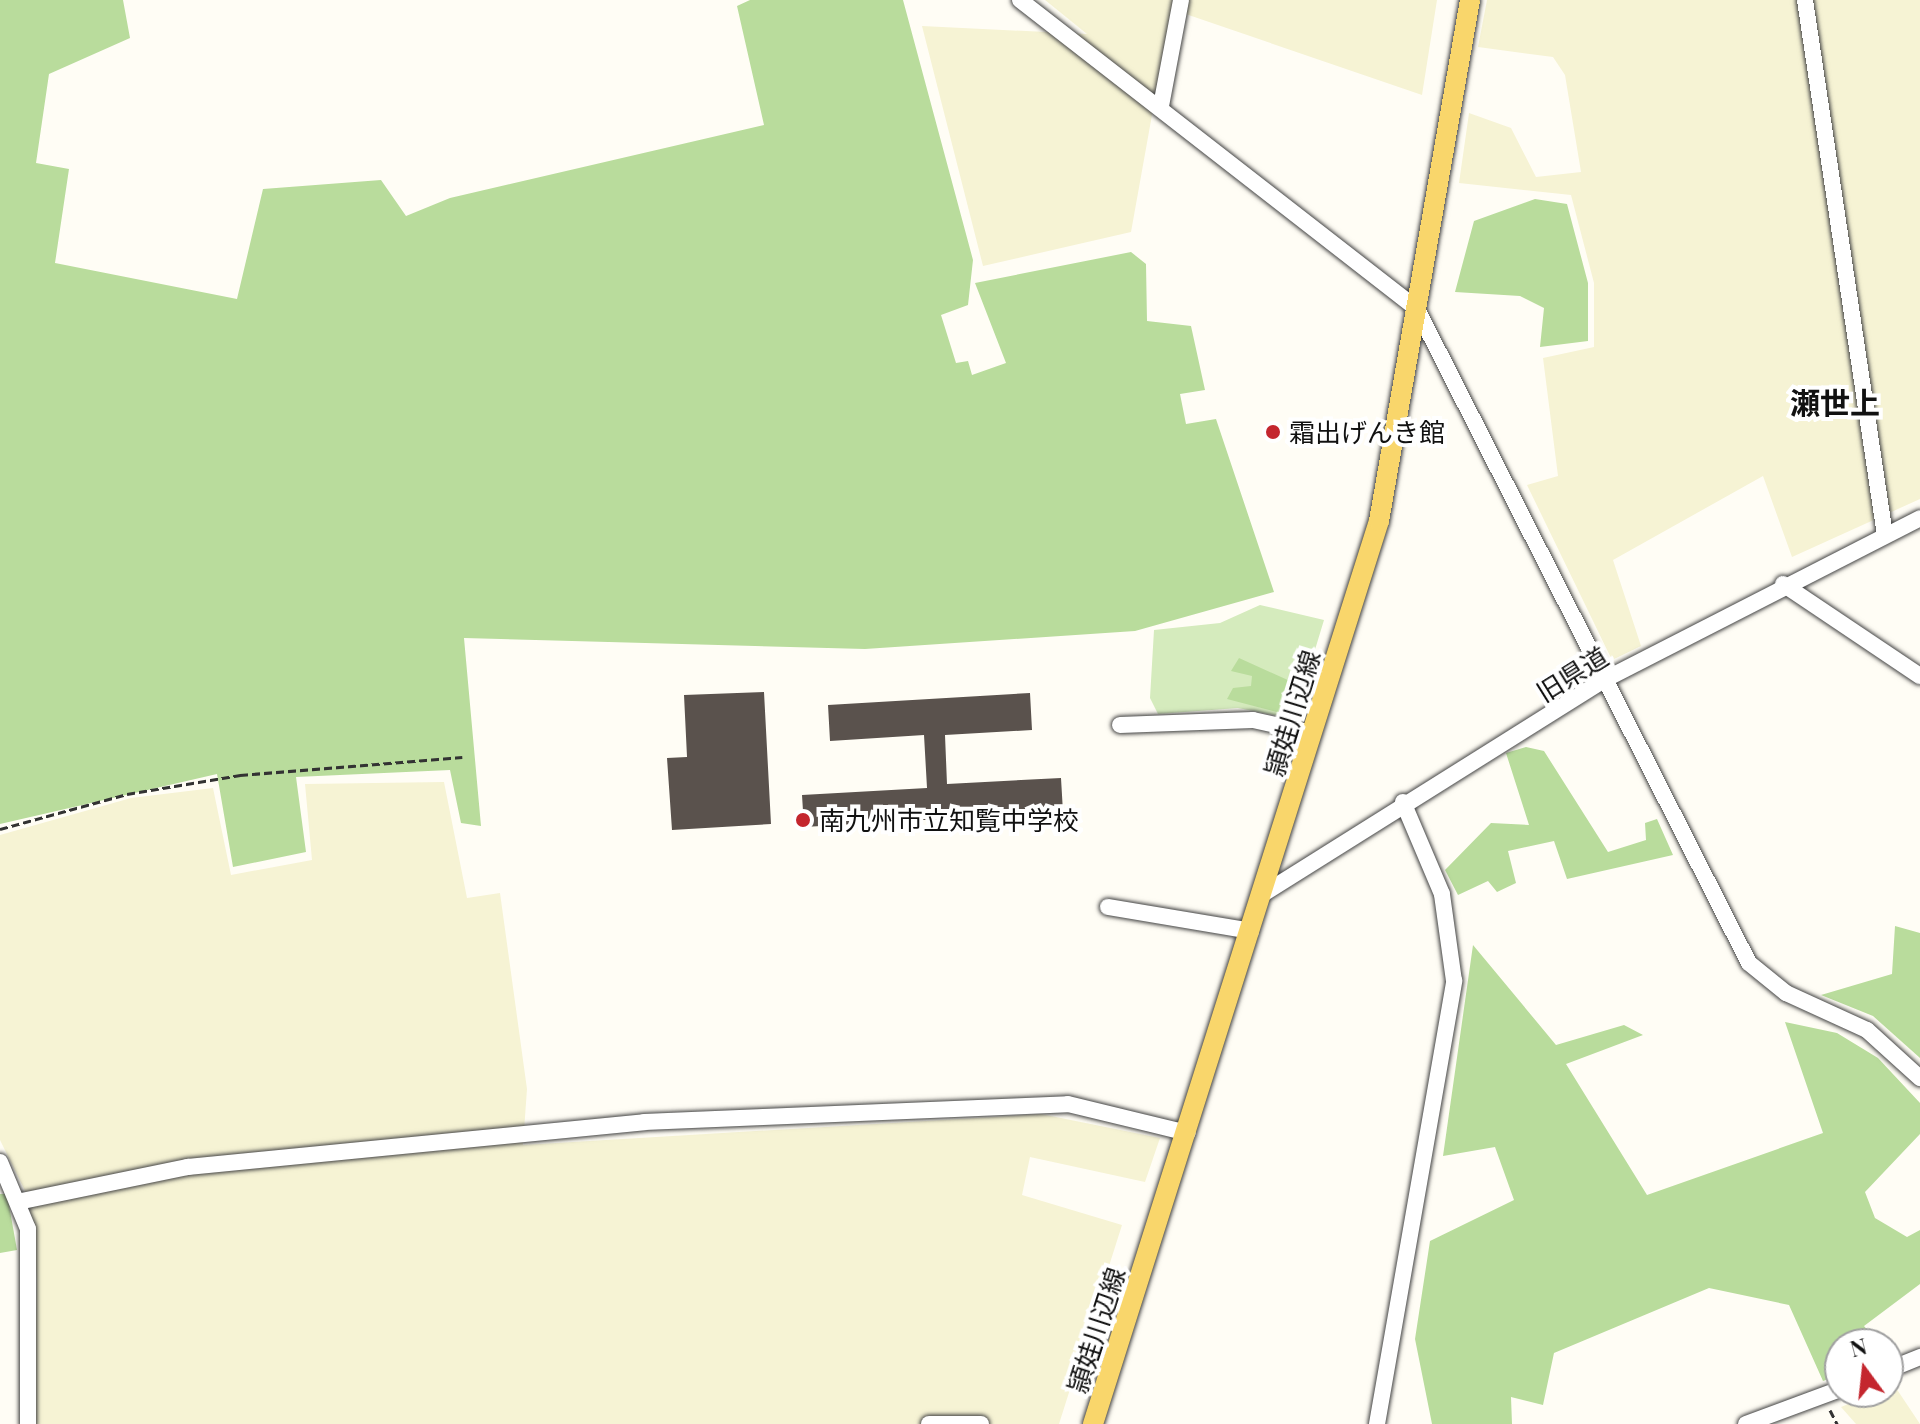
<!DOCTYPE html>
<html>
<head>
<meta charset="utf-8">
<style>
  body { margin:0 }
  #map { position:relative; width:1920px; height:1424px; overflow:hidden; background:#fffdf5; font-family:"Playfair Display","Noto Sans JP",serif }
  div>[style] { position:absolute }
  .farmland>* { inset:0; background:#f6f3d4 }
  .green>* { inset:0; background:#d5ebbd }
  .forest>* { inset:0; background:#b9dc9c }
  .building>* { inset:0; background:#5a524d }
  .path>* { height:3px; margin-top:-1.5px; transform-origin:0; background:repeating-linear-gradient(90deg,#333 0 8px,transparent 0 12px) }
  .roads { filter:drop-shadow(0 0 2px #444) drop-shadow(0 0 2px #444) }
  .minor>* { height:16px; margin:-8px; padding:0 8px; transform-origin:8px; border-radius:8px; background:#fff }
  .major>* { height:20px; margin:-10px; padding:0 10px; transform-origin:10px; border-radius:10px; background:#f9d66b }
  .dots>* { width:22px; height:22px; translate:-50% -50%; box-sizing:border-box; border:4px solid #fff; border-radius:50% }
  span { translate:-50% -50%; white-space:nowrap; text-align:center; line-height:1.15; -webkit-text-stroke:8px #fff; paint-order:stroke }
  .poi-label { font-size:26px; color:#111 }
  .left { translate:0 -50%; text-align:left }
  .street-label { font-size:26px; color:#111 }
  .quarter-label { font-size:30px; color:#111; font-weight:700 }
  .north { position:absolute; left:1824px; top:1328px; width:80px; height:80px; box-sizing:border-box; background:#fff; border:2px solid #a0a0a0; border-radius:50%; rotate:345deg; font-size:22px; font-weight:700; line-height:32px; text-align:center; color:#111 }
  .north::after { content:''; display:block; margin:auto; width:28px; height:36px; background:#c4262e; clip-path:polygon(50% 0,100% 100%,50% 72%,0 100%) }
</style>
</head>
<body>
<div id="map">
  <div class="farmland">
    <i style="clip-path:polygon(1045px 0,1437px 0,1422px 95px,1171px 9px,1131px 232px,983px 266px,922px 26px,1087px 34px)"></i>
    <i style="clip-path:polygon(1487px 0,1920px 0,1920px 499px,1792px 557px,1763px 476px,1613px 560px,1641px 646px,1612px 660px,1527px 485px,1558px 476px,1543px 358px,1594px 347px,1594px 283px,1571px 195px,1459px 183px,1469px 113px,1511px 128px,1536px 177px,1581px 172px,1565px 75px,1553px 57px,1478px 47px)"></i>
    <i style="clip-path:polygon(444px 782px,467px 898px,500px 893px,527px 1089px,523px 1145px,1041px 1114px,1160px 1138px,1145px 1182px,1030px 1157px,1022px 1195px,1122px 1225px,1059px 1424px,33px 1424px,37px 1279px,29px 1199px,0 1140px,0 835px,131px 798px,213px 788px,231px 875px,312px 860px,305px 784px)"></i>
    <i style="clip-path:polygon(1894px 1385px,1920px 1424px,1856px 1424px,1841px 1407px)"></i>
  </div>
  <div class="green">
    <i style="clip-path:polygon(1260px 605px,1324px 620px,1294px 719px,1238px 708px,1158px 714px,1150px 698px,1154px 630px,1220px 623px)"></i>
  </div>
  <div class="forest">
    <i style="clip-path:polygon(0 0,123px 0,130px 38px,49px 74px,36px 163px,69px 169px,55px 263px,237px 299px,263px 189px,381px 180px,406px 216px,450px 198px,764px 125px,737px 6px,750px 0,903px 0,973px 260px,968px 305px,941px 315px,956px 363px,968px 361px,972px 375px,1006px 363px,975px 283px,1131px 252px,1146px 264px,1147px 321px,1191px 326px,1205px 390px,1180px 394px,1186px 424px,1216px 419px,1274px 592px,1135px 631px,865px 649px,464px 638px,481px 826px,461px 823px,450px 770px,296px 777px,306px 852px,233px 867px,217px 774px,0 824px)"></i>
    <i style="clip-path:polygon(1535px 199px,1567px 204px,1588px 283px,1588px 341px,1540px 347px,1544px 308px,1520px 296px,1455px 292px,1474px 221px)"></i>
    <i style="clip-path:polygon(1239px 658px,1290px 681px,1288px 715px,1227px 699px,1233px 688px,1251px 686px,1252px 676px,1231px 671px)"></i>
    <i style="clip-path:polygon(1526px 747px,1544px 751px,1608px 852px,1646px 840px,1645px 823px,1657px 819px,1673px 855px,1567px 879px,1554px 841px,1508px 851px,1516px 883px,1497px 892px,1488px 881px,1458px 895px,1445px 870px,1491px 823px,1529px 825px,1506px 753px)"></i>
    <i style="clip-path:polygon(1895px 926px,1920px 933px,1920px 1058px,1873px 1016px,1821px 995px,1892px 974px)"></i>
    <i style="clip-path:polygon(1473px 945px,1556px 1045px,1624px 1025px,1643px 1035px,1566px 1064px,1647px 1195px,1823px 1133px,1785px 1022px,1837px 1033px,1878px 1058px,1920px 1103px,1920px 1134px,1865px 1192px,1875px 1218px,1907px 1237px,1920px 1230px,1920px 1284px,1864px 1326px,1878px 1344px,1840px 1344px,1840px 1375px,1823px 1381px,1789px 1305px,1709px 1288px,1554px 1353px,1543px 1405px,1511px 1397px,1512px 1424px,1432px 1424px,1415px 1339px,1430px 1241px,1514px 1200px,1495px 1147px,1443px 1156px)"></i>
    <i style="clip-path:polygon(0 1194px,7px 1194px,17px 1250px,0 1253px)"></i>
  </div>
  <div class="building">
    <i style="clip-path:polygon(764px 692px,771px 824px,672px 830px,667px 758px,687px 757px,684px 695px)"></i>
    <i style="clip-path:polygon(1030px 693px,1032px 730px,945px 735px,947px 784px,1061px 778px,1063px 812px,804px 827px,802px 795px,927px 788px,924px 735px,830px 741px,828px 705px)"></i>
  </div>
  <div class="path">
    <i style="left:0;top:829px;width:132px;rotate:-15.4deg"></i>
    <i style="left:127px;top:794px;width:115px;rotate:-9.5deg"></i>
    <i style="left:240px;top:775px;width:223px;rotate:-4.6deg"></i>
    <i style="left:1830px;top:1410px;width:16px;rotate:63deg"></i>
  </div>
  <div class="roads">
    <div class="minor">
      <i style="left:1020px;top:0;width:503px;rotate:37.89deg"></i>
      <i style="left:1417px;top:309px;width:733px;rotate:63.09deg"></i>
      <i style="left:1749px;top:963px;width:48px;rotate:39deg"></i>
      <i style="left:1786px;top:993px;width:89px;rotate:24.6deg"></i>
      <i style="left:1867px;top:1030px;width:72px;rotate:42.2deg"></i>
      <i style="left:1805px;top:0;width:541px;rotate:81.5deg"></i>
      <i style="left:1161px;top:106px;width:108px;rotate:-79.3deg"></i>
      <i style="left:1783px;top:584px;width:165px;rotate:33.9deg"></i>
      <i style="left:1120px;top:725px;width:133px;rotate:-2.2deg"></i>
      <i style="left:1253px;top:720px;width:60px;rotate:12.4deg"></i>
      <i style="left:1263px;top:894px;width:403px;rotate:-32.1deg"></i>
      <i style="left:1604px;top:680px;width:355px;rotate:-27.1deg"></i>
      <i style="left:1108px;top:907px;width:145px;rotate:9.5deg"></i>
      <i style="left:0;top:1162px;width:73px;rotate:67.3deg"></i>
      <i style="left:28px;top:1229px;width:195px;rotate:90deg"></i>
      <i style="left:22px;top:1201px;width:169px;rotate:-11.6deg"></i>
      <i style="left:188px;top:1167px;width:458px;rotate:-5.6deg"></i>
      <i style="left:644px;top:1122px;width:424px;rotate:-2.4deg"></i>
      <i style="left:1068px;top:1104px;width:123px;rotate:13.6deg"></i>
      <i style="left:1888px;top:1370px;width:35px;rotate:-22deg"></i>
      <i style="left:929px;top:1424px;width:52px"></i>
      <i style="left:1377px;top:1424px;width:450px;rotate:-80.1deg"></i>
      <i style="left:1454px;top:981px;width:88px;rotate:-97.9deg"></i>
      <i style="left:1442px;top:894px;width:100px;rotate:-113deg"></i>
      <i style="left:1746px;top:1424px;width:100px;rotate:-20.4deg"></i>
    </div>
    <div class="major">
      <i style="left:1093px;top:1424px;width:947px;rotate:-72.43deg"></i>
      <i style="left:1379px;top:521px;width:529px;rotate:-80.09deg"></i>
    </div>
  </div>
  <div class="dots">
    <i style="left:1273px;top:432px;background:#c4262e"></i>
    <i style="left:803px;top:820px;background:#c4262e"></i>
  </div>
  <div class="poi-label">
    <span class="left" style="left:1289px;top:432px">霜出げんき館</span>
    <span class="left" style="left:819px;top:820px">南九州市立知覧中学校</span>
  </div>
  <div class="street-label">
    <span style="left:1572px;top:674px;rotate:-32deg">旧県道</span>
    <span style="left:1292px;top:713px;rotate:-73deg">頴娃川辺線</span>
    <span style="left:1096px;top:1330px;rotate:-72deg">頴娃川辺線</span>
  </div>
  <div class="quarter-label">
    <span style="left:1835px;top:402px">瀬世上</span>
  </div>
  <div class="north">N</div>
</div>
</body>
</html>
